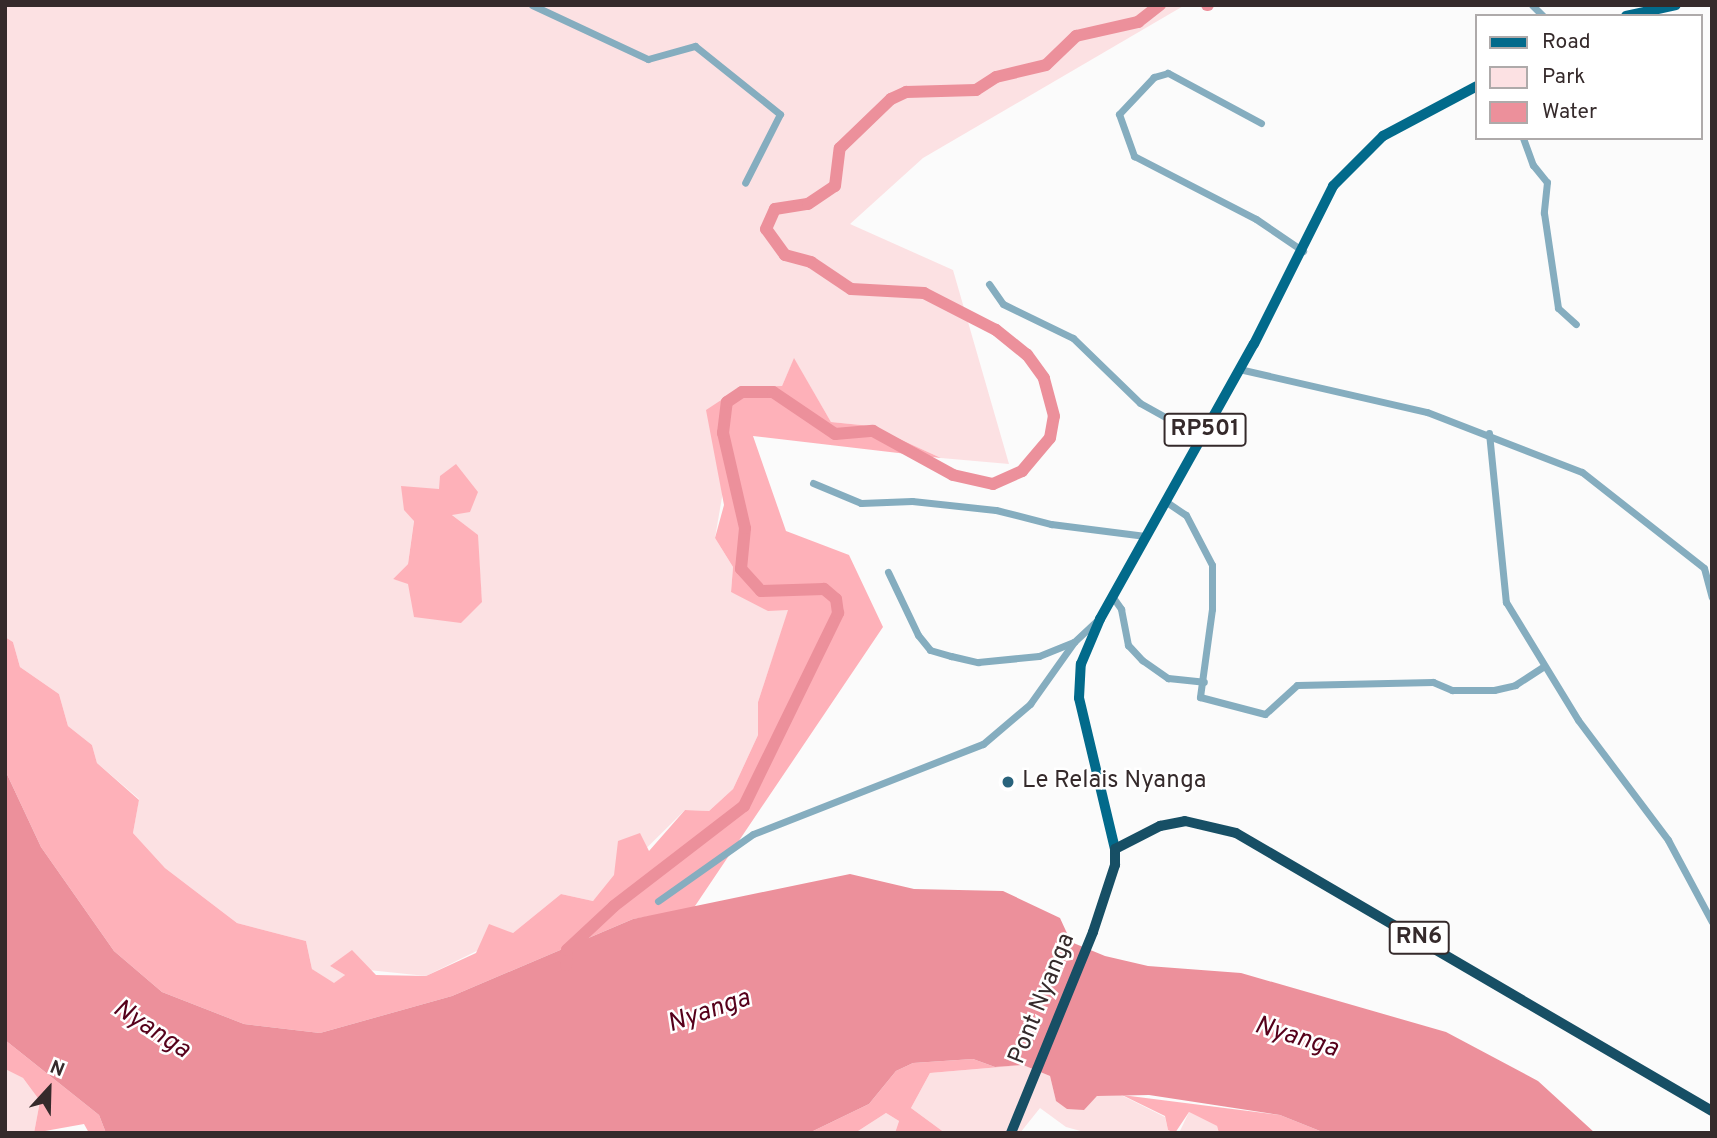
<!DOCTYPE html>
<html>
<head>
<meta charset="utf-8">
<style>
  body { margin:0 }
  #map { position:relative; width:1717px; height:1138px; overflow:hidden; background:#fbfbfb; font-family:Overpass,sans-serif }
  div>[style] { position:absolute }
  .green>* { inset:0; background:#fce1e3 }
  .forest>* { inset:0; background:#feb1b9 }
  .water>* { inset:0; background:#ec909b }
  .river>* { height:12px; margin:-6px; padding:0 6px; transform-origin:6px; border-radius:6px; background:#ec909b }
  .minor>* { height:7px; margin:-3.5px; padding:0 3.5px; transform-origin:3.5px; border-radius:3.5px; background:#85adbf }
  .major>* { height:10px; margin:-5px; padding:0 5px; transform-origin:5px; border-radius:5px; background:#026a8b }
  .highway>* { height:10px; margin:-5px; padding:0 5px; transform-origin:5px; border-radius:5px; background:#174f65 }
  .dots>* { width:19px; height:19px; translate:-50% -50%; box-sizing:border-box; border:4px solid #fff; border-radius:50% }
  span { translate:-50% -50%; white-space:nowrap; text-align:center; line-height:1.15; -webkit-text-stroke:5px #fff; paint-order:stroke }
  .shield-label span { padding:2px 5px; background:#fff; border:2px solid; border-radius:5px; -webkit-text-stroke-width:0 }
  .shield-label { font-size:23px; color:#352a2b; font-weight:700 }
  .poi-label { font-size:24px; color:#352a2b }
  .left { translate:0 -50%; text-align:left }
  .street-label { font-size:24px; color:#352a2b }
  .water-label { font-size:26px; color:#56011b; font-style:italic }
  .frame { position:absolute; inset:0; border:7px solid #352a2b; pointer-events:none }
  .legend { position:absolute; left:1475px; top:14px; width:228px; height:126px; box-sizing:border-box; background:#fff; border:2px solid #aeaaaa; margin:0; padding:9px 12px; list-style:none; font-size:21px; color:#352a2b }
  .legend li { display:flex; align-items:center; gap:14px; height:35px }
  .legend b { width:35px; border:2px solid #aeaaaa }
  .north { position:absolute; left:14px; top:1054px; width:70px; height:70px; -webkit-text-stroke:5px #fff; paint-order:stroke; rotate:22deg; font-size:19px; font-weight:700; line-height:28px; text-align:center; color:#352a2b }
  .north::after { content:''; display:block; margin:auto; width:24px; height:32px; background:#352a2b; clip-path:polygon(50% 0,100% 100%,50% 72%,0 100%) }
</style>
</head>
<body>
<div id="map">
  <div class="green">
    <i style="clip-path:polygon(evenodd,5px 5px,1185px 5px,923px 158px,850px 224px,953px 270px,1009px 464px,941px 458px,871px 426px,831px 422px,794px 359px,782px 386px,741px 387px,715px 538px,733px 567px,731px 592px,789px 609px,758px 702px,758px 735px,733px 789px,709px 811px,685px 810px,593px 901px,561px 894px,513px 933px,426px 976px,330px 966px,345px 975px,334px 984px,312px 969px,306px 941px,237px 923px,165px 868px,133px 833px,139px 799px,97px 763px,92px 745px,68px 726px,59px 694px,20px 667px,13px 642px,5px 637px,5px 5px,439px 489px,451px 514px,477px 535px,482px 602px,393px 579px,408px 564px,414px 520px,439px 489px)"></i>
    <i style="clip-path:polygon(1023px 1065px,1050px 1076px,1056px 1100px,1084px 1109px,1097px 1096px,1121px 1095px,1165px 1117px,1168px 1130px,1175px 1133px,1088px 1133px,1066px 1127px,1040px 1108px,1020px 1133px,945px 1133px,911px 1108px,930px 1073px)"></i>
    <i style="clip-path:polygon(5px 1069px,23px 1078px,40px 1101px,34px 1133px,5px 1133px)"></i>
    <i style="clip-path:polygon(1189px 1112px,1217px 1126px,1219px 1133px,1179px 1133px)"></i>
    <i style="clip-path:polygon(886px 1113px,899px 1121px,895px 1133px,855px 1133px)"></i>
  </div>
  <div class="forest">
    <i style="clip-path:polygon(794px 358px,831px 422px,871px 426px,941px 458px,753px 436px,786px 531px,849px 555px,883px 627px,693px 909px,633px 919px,452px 996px,320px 1033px,244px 1024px,162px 992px,114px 951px,41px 847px,5px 770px,5px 637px,13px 642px,20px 667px,59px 694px,68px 726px,92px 745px,97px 763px,139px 800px,133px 833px,165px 868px,237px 923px,306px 941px,312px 969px,334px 983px,345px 975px,330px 966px,352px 950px,376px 975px,426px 976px,476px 953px,489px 924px,513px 933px,561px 894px,593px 901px,614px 875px,618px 841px,640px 833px,649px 851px,685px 810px,709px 811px,733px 789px,758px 735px,758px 702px,788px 610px,768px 611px,731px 592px,733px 567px,715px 538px,724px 505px,706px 410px,741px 387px,782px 386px)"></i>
    <i style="clip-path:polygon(456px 464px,478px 492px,470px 512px,452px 515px,478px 535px,482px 602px,461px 623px,414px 617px,408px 584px,393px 579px,408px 564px,414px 521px,404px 510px,401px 486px,439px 489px,440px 476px)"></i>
    <i style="clip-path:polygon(5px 1040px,99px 1115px,106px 1133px,89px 1133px,84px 1124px,34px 1133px,40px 1101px,23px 1078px,5px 1069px)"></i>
    <i style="clip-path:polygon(973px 1059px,995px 1067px,1023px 1065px,930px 1073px,911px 1108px,945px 1133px,895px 1133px,899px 1121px,886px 1113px,855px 1133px,809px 1133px,869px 1104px,896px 1071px,913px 1063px)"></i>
    <i style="clip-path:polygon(1122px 1095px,1280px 1115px,1325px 1133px,1219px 1133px,1217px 1126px,1189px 1112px,1175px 1133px,1168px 1130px,1165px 1116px)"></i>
  </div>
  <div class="water">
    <i style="clip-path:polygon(5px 770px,41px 847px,114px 951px,162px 992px,244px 1024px,320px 1033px,452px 996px,633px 919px,850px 874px,914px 889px,1003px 891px,1060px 918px,1071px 942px,1105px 956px,1148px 966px,1241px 973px,1446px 1032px,1538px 1081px,1595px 1133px,1325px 1133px,1280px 1115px,1149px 1095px,1097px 1096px,1084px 1110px,1067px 1109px,1056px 1101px,1050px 1076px,1023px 1065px,995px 1067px,973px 1059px,913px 1063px,896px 1071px,869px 1104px,809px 1133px,106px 1133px,99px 1115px,5px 1040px)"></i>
  </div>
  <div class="river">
    <i style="left:1207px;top:5px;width:1px"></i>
    <i style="left:566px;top:965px;width:15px;rotate:-86deg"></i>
    <i style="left:567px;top:950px;width:64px;rotate:-43.1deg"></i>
    <i style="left:614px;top:906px;width:164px;rotate:-37.6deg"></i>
    <i style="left:744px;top:806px;width:215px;rotate:-64deg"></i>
    <i style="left:838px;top:613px;width:14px;rotate:-98deg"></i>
    <i style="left:836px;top:599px;width:16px;rotate:-140deg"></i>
    <i style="left:824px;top:589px;width:63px;rotate:178.2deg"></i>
    <i style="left:761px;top:591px;width:30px;rotate:-132deg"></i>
    <i style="left:741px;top:569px;width:41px;rotate:-84.4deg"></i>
    <i style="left:745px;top:528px;width:98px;rotate:-103deg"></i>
    <i style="left:723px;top:433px;width:31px;rotate:-83deg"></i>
    <i style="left:727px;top:402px;width:18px;rotate:-34deg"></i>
    <i style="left:742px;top:392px;width:31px"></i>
    <i style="left:773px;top:392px;width:75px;rotate:34.1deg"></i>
    <i style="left:835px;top:434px;width:38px;rotate:-5deg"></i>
    <i style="left:873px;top:431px;width:91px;rotate:28.8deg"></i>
    <i style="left:953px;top:475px;width:41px;rotate:12.7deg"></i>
    <i style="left:993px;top:484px;width:32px;rotate:-24deg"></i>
    <i style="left:1022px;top:471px;width:43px;rotate:-49.7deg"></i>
    <i style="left:1050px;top:438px;width:22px;rotate:-80deg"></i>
    <i style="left:1054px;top:416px;width:39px;rotate:-105deg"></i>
    <i style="left:1044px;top:378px;width:29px;rotate:-126deg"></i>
    <i style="left:1027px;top:355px;width:40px;rotate:-141deg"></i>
    <i style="left:996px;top:330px;width:81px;rotate:-152.8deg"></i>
    <i style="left:924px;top:293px;width:73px;rotate:-176.9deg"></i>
    <i style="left:851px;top:289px;width:48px;rotate:-146deg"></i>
    <i style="left:811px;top:262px;width:27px;rotate:-165deg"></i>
    <i style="left:785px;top:255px;width:32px;rotate:-126deg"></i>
    <i style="left:766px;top:229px;width:22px;rotate:-66deg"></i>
    <i style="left:775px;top:209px;width:33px;rotate:-9deg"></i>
    <i style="left:808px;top:204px;width:32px;rotate:-34deg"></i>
    <i style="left:835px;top:186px;width:38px;rotate:-83deg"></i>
    <i style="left:840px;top:148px;width:71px;rotate:-43.9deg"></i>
    <i style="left:891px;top:99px;width:17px;rotate:-25deg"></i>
    <i style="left:906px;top:92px;width:70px;rotate:-1.6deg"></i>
    <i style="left:976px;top:90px;width:24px;rotate:-33deg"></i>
    <i style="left:996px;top:77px;width:51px;rotate:-13.5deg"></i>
    <i style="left:1046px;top:65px;width:42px;rotate:-44deg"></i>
    <i style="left:1076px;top:36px;width:64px;rotate:-12.7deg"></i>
    <i style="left:1138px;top:22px;width:28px;rotate:-38deg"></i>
  </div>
  <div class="minor">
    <i style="left:532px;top:5px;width:128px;rotate:25deg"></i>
    <i style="left:648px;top:59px;width:49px;rotate:-15.5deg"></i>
    <i style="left:695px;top:46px;width:109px;rotate:38.7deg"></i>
    <i style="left:780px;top:114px;width:77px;rotate:116.9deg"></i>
    <i style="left:1532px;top:5px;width:16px;rotate:45deg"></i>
    <i style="left:1261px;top:123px;width:106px;rotate:-151.7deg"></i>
    <i style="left:1168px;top:73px;width:15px;rotate:164deg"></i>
    <i style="left:1154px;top:77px;width:51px;rotate:133.4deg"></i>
    <i style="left:1119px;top:114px;width:45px;rotate:70.3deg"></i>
    <i style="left:1134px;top:156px;width:137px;rotate:27.3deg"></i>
    <i style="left:1256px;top:219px;width:57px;rotate:34.2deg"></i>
    <i style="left:1523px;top:138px;width:29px;rotate:70deg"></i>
    <i style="left:1533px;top:165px;width:22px;rotate:51deg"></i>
    <i style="left:1547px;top:182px;width:31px;rotate:96deg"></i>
    <i style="left:1544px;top:213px;width:96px;rotate:81.6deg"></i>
    <i style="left:1558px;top:308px;width:24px;rotate:42deg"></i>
    <i style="left:989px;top:284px;width:24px;rotate:55deg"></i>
    <i style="left:1003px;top:304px;width:78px;rotate:25.9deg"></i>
    <i style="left:1073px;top:338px;width:93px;rotate:44.1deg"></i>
    <i style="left:1140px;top:403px;width:70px;rotate:29.1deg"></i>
    <i style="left:1239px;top:369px;width:193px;rotate:12.9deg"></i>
    <i style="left:1427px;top:412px;width:166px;rotate:21.2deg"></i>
    <i style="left:1582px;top:472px;width:155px;rotate:38.2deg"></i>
    <i style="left:1704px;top:568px;width:30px;rotate:75deg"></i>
    <i style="left:1489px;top:433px;width:170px;rotate:84.3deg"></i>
    <i style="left:1506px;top:602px;width:138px;rotate:58.6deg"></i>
    <i style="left:1578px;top:720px;width:150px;rotate:53.1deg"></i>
    <i style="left:1668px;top:840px;width:93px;rotate:61.8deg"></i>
    <i style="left:813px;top:483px;width:52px;rotate:22.6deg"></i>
    <i style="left:861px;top:503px;width:51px;rotate:-2.2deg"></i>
    <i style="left:912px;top:501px;width:84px;rotate:6.1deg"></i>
    <i style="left:996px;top:510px;width:57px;rotate:14.3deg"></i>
    <i style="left:1051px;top:524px;width:95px;rotate:7.3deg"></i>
    <i style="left:1165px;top:501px;width:25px;rotate:34deg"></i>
    <i style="left:1186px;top:515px;width:56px;rotate:62.5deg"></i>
    <i style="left:1212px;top:565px;width:44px;rotate:90deg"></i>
    <i style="left:1212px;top:609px;width:89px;rotate:97.8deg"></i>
    <i style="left:1200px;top:697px;width:67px;rotate:14.7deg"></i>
    <i style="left:1265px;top:714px;width:43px;rotate:-42.2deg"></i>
    <i style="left:1297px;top:685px;width:136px;rotate:-1.3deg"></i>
    <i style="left:1433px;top:682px;width:21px;rotate:23deg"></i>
    <i style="left:1452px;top:690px;width:42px"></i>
    <i style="left:1494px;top:690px;width:22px;rotate:-13deg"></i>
    <i style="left:1515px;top:685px;width:33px;rotate:-33deg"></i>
    <i style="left:888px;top:572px;width:70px;rotate:64.5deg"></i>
    <i style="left:918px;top:635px;width:19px;rotate:51deg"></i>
    <i style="left:930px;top:650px;width:22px;rotate:16deg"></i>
    <i style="left:951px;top:656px;width:28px;rotate:13deg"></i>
    <i style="left:978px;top:662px;width:61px;rotate:-5.6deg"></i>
    <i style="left:1039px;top:656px;width:38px;rotate:-22deg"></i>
    <i style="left:1074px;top:642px;width:34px;rotate:-43deg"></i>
    <i style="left:1112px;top:596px;width:16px;rotate:55deg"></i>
    <i style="left:1121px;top:609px;width:37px;rotate:79deg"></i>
    <i style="left:1128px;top:645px;width:21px;rotate:47deg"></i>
    <i style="left:1142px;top:660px;width:32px;rotate:35deg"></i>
    <i style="left:1168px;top:678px;width:36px;rotate:6deg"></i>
    <i style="left:658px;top:901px;width:116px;rotate:-35.2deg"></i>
    <i style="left:753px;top:834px;width:247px;rotate:-21.4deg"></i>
    <i style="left:983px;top:744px;width:62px;rotate:-40.4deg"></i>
    <i style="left:1030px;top:704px;width:76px;rotate:-54.6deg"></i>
  </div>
  <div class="major">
    <i style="left:1626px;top:16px;width:51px;rotate:-12.4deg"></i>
    <i style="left:1115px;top:849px;width:155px;rotate:-103.4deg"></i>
    <i style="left:1079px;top:698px;width:34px;rotate:-87deg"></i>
    <i style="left:1081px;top:664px;width:49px;rotate:-67.1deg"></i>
    <i style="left:1100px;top:619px;width:315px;rotate:-60.8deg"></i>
    <i style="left:1254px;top:344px;width:177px;rotate:-63.4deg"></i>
    <i style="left:1333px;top:186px;width:71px;rotate:-45deg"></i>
    <i style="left:1383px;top:136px;width:106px;rotate:-28deg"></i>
  </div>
  <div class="highway">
    <i style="left:1011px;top:1133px;width:217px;rotate:-67.8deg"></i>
    <i style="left:1093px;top:932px;width:71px;rotate:-71.8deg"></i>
    <i style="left:1115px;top:865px;width:16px;rotate:-90deg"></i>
    <i style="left:1115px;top:849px;width:51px;rotate:-27.1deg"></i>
    <i style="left:1160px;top:826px;width:25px;rotate:-11deg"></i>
    <i style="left:1185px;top:821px;width:52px;rotate:13.2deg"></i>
    <i style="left:1236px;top:833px;width:551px;rotate:30.29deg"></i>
  </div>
  <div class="dots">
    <i style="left:1008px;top:782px;background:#29637c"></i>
  </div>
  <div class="shield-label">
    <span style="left:1205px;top:430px">RP501</span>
    <span style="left:1419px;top:938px">RN6</span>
  </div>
  <div class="poi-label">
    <span class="left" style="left:1022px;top:782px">Le Relais Nyanga</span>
  </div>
  <div class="street-label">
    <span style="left:1043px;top:999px;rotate:-68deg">Pont Nyanga</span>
  </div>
  <div class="water-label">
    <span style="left:709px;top:1012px;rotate:-19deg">Nyanga</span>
    <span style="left:151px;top:1030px;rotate:33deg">Nyanga</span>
    <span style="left:1296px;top:1038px;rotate:17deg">Nyanga</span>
  </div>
  <div class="frame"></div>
  <ul class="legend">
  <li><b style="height:9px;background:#026a8b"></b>Road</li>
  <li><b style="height:19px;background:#fce1e3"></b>Park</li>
  <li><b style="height:19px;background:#ec909b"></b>Water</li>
  </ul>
  <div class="north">N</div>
</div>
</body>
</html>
